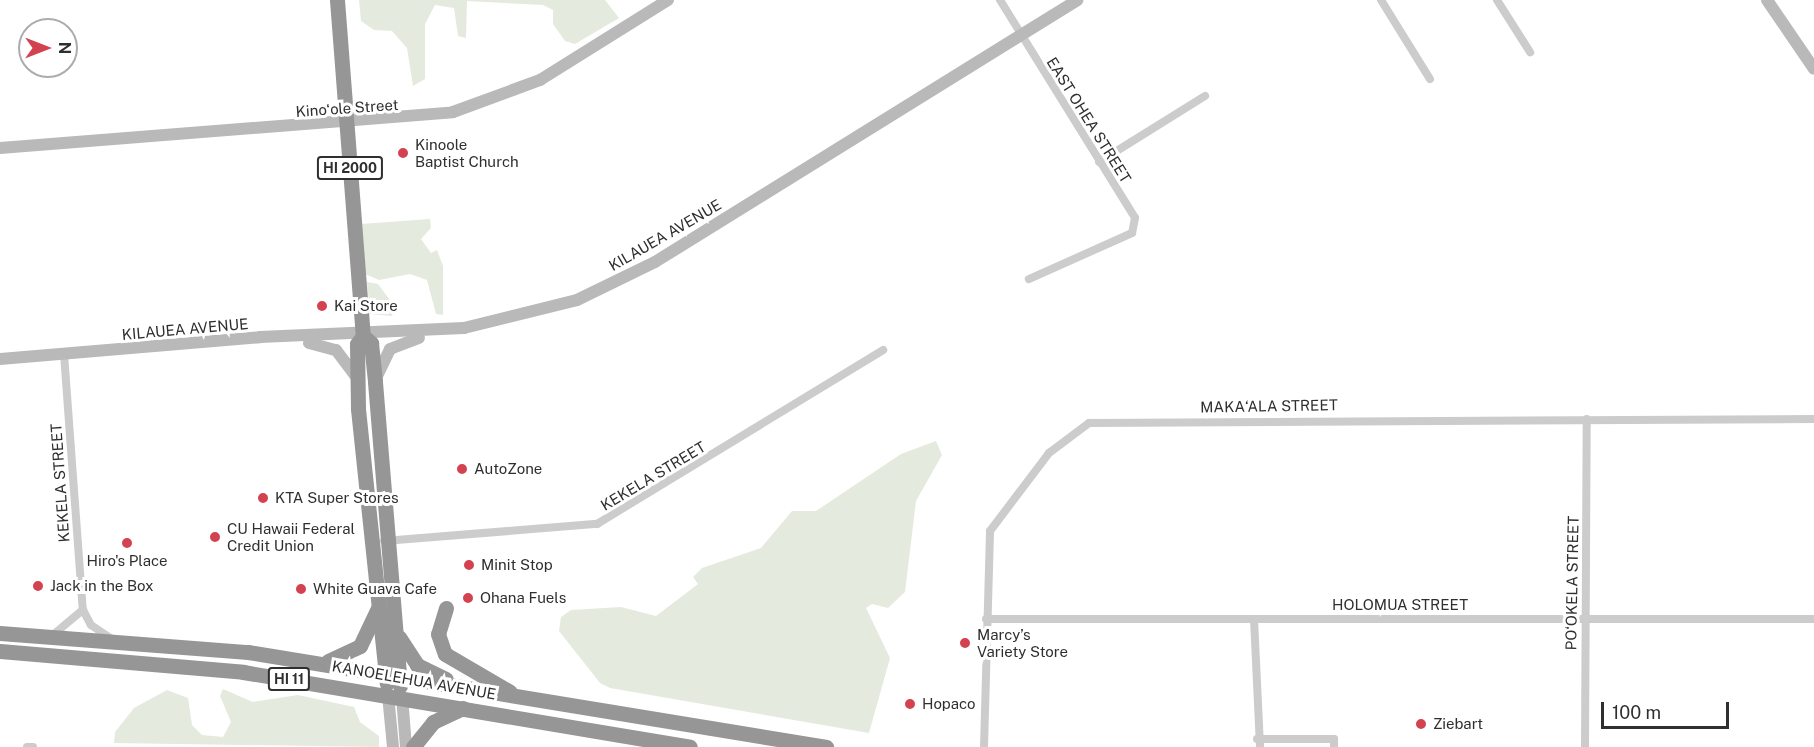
<!DOCTYPE html>
<html>
<head>
<meta charset="utf-8">
<style>
  body { margin:0 }
  #map { position:relative; width:1814px; height:747px; overflow:hidden; background:#fff; font-family:"Public Sans",sans-serif }
  div>[style] { position:absolute }
  .green>* { inset:0; background:#e5eade }
  .street>* { height:8px; margin:-4px; padding:0 4px; transform-origin:4px; border-radius:4px; background:#ccc }
  .secondary>* { height:12px; margin:-6px; padding:0 6px; transform-origin:6px; border-radius:6px; background:#b9b9b9 }
  .highway>* { height:15px; margin:-7.5px; padding:0 7.5px; transform-origin:7.5px; border-radius:7.5px; background:#969696 }
  .dots>* { width:16px; height:16px; translate:-50% -50%; box-sizing:border-box; border:3px solid #fff; border-radius:50% }
  span { translate:-50% -50%; white-space:nowrap; text-align:center; line-height:1.15; -webkit-text-stroke:6px #fff; paint-order:stroke }
  .shield-label span { padding:2px 4px; background:#fff; border:2px solid; border-radius:4px; -webkit-text-stroke-width:0 }
  .shield-label { font-size:14px; color:#2f2f2f; font-weight:700 }
  .street-label { font-size:15px; color:#2f2f2f }
  .poi-label { font-size:15px; color:#2f2f2f }
  .left { translate:0 -50%; text-align:left }
  .north { position:absolute; left:18px; top:18px; width:60px; height:60px; box-sizing:border-box; background:#fff; border:2px solid #acacac; border-radius:50%; rotate:90deg; font-size:16px; font-weight:700; line-height:24px; text-align:center; color:#2f2f2f }
  .north::after { content:''; display:block; margin:auto; width:21px; height:27px; background:#d3434f; clip-path:polygon(50% 0,100% 100%,50% 72%,0 100%) }
  .scale { position:absolute; left:1601px; top:702px; width:128px; height:27px; box-sizing:border-box; border:3px solid #2f2f2f; border-top:0; padding-left:8px; font-size:18px; line-height:21px; white-space:nowrap; color:#2f2f2f; -webkit-text-stroke:4px #fff; paint-order:stroke }
</style>
</head>
<body>
<div id="map">
  <div class="green">
    <i style="clip-path:polygon(359px 0,605px 0,619px 18px,575px 44px,565px 41px,553px 24px,553px 10px,543px 5px,467px 1px,466px 38px,458px 36px,454px 8px,435px 5px,425px 24px,425px 79px,413px 86px,407px 48px,392px 31px,374px 30px,361px 21px)"></i>
    <i style="clip-path:polygon(430px 219px,431px 228px,421px 239px,431px 253px,437px 250px,443px 266px,443px 315px,436px 314px,427px 280px,410px 274px,379px 280px,365px 274px,361px 224px)"></i>
    <i style="clip-path:polygon(367px 282px,378px 284px,395px 307px,392px 316px,370px 314px)"></i>
    <i style="clip-path:polygon(936px 441px,942px 455px,916px 501px,905px 592px,888px 608px,872px 604px,866px 608px,890px 658px,869px 733px,610px 688px,600px 683px,559px 631px,561px 617px,571px 610px,621px 607px,656px 616px,698px 584px,693px 577px,702px 568px,761px 548px,792px 511px,816px 511px,901px 454px)"></i>
    <i style="clip-path:polygon(223px 689px,253px 702px,298px 695px,354px 707px,360px 722px,379px 736px,379px 747px,114px 743px,115px 732px,134px 708px,167px 690px,188px 698px,192px 725px,202px 735px,223px 737px,231px 722px,220px 696px)"></i>
  </div>
  <div class="street">
    <i style="left:1000px;top:0;width:256px;rotate:58.2deg"></i>
    <i style="left:1135px;top:218px;width:15px;rotate:101deg"></i>
    <i style="left:1132px;top:233px;width:113px;rotate:155.9deg"></i>
    <i style="left:1381px;top:0;width:93px;rotate:58.2deg"></i>
    <i style="left:1497px;top:0;width:62px;rotate:57.6deg"></i>
    <i style="left:1099px;top:162px;width:125px;rotate:-31.9deg"></i>
    <i style="left:64px;top:354px;width:257px;rotate:85.8deg"></i>
    <i style="left:83px;top:610px;width:17px;rotate:62deg"></i>
    <i style="left:91px;top:625px;width:23px;rotate:34deg"></i>
    <i style="left:384px;top:541px;width:214px;rotate:-4.6deg"></i>
    <i style="left:597px;top:524px;width:335px;rotate:-31.3deg"></i>
    <i style="left:986px;top:619px;width:828px"></i>
    <i style="left:1254px;top:619px;width:128px;rotate:87.3deg"></i>
    <i style="left:54px;top:634px;width:38px;rotate:-40deg"></i>
    <i style="left:1257px;top:739px;width:77px"></i>
    <i style="left:1334px;top:739px;width:8px;rotate:90deg"></i>
    <i style="left:27px;top:747px;width:6px"></i>
    <i style="left:984px;top:747px;width:216px;rotate:-88.4deg"></i>
    <i style="left:990px;top:531px;width:98px;rotate:-52.9deg"></i>
    <i style="left:1049px;top:453px;width:50px;rotate:-36.9deg"></i>
    <i style="left:1089px;top:423px;width:725px;rotate:-0.32deg"></i>
    <i style="left:1585px;top:747px;width:328px;rotate:-89.7deg"></i>
  </div>
  <div class="secondary">
    <i style="left:1767px;top:0;width:83px;rotate:55.7deg"></i>
    <i style="left:0;top:148px;width:454px;rotate:-4.5deg"></i>
    <i style="left:453px;top:112px;width:93px;rotate:-20.2deg"></i>
    <i style="left:540px;top:80px;width:151px;rotate:-32deg"></i>
    <i style="left:309px;top:343px;width:28px;rotate:15deg"></i>
    <i style="left:336px;top:350px;width:34px;rotate:53deg"></i>
    <i style="left:0;top:359px;width:261px;rotate:-4.8deg"></i>
    <i style="left:260px;top:337px;width:204px;rotate:-2.5deg"></i>
    <i style="left:464px;top:328px;width:116px;rotate:-13.9deg"></i>
    <i style="left:577px;top:300px;width:87px;rotate:-26deg"></i>
    <i style="left:655px;top:262px;width:497px;rotate:-31.8deg"></i>
    <i style="left:376px;top:378px;width:32px;rotate:-64deg"></i>
    <i style="left:390px;top:349px;width:31px;rotate:-21deg"></i>
    <i style="left:388px;top:695px;width:52px;rotate:84.5deg"></i>
    <i style="left:402px;top:697px;width:50px;rotate:85.4deg"></i>
  </div>
  <div class="highway">
    <i style="left:337px;top:0;width:337px;rotate:85.6deg"></i>
    <i style="left:363px;top:336px;width:11px;rotate:41deg"></i>
    <i style="left:371px;top:343px;width:39px;rotate:84deg"></i>
    <i style="left:375px;top:382px;width:305px;rotate:85.3deg"></i>
    <i style="left:363px;top:336px;width:10px;rotate:127deg"></i>
    <i style="left:357px;top:344px;width:65px;rotate:89.1deg"></i>
    <i style="left:358px;top:409px;width:276px;rotate:84deg"></i>
    <i style="left:446px;top:608px;width:27px;rotate:107deg"></i>
    <i style="left:438px;top:634px;width:21px;rotate:71deg"></i>
    <i style="left:445px;top:654px;width:75px;rotate:30.3deg"></i>
    <i style="left:0;top:633px;width:249px;rotate:4.4deg"></i>
    <i style="left:248px;top:652px;width:586px;rotate:9.33deg"></i>
    <i style="left:399px;top:637px;width:33px;rotate:57deg"></i>
    <i style="left:417px;top:665px;width:32px;rotate:26deg"></i>
    <i style="left:0;top:651px;width:244px;rotate:4.9deg"></i>
    <i style="left:243px;top:672px;width:453px;rotate:9.5deg"></i>
    <i style="left:328px;top:661px;width:35px;rotate:-25deg"></i>
    <i style="left:360px;top:646px;width:44px;rotate:-64.6deg"></i>
    <i style="left:413px;top:747px;width:32px;rotate:-51deg"></i>
    <i style="left:433px;top:722px;width:33px;rotate:-25deg"></i>
  </div>
  <div class="dots">
    <i style="left:403px;top:153px;background:#d3434f"></i>
    <i style="left:322px;top:306px;background:#d3434f"></i>
    <i style="left:462px;top:469px;background:#d3434f"></i>
    <i style="left:263px;top:498px;background:#d3434f"></i>
    <i style="left:215px;top:537px;background:#d3434f"></i>
    <i style="left:127px;top:543px;background:#d3434f"></i>
    <i style="left:469px;top:565px;background:#d3434f"></i>
    <i style="left:38px;top:586px;background:#d3434f"></i>
    <i style="left:301px;top:589px;background:#d3434f"></i>
    <i style="left:468px;top:598px;background:#d3434f"></i>
    <i style="left:965px;top:643px;background:#d3434f"></i>
    <i style="left:910px;top:704px;background:#d3434f"></i>
    <i style="left:1421px;top:724px;background:#d3434f"></i>
  </div>
  <div class="shield-label">
    <span style="left:350px;top:168px">HI 2000</span>
    <span style="left:289px;top:679px">HI 11</span>
  </div>
  <div class="street-label">
    <span style="left:347px;top:108px;rotate:-4deg">Kinoʻole Street</span>
    <span style="left:1089px;top:120px;rotate:58deg">EAST OHEA STREET</span>
    <span style="left:665px;top:235px;rotate:-30deg">KILAUEA AVENUE</span>
    <span style="left:185px;top:329px;rotate:-5deg">KILAUEA AVENUE</span>
    <span style="left:1269px;top:406px;rotate:-1deg">MAKA‘ALA STREET</span>
    <span style="left:653px;top:476px;rotate:-31deg">KEKELA STREET</span>
    <span style="left:60px;top:483px;rotate:-94deg">KEKELA STREET</span>
    <span style="left:1572px;top:583px;rotate:-89deg">PO‘OKELA STREET</span>
    <span style="left:1400px;top:605px">HOLOMUA STREET</span>
    <span style="left:414px;top:680px;rotate:10deg">KANOELEHUA AVENUE</span>
  </div>
  <div class="poi-label">
    <span class="left" style="left:415px;top:153px">Kinoole<br>Baptist Church</span>
    <span class="left" style="left:334px;top:306px">Kai Store</span>
    <span class="left" style="left:474px;top:469px">AutoZone</span>
    <span class="left" style="left:275px;top:498px">KTA Super Stores</span>
    <span class="left" style="left:227px;top:537px">CU Hawaii Federal<br>Credit Union</span>
    <span style="left:127px;top:561px">Hiro's Place</span>
    <span class="left" style="left:481px;top:565px">Minit Stop</span>
    <span class="left" style="left:50px;top:586px">Jack in the Box</span>
    <span class="left" style="left:313px;top:589px">White Guava Cafe</span>
    <span class="left" style="left:480px;top:598px">Ohana Fuels</span>
    <span class="left" style="left:977px;top:643px">Marcy’s<br>Variety Store</span>
    <span class="left" style="left:922px;top:704px">Hopaco</span>
    <span class="left" style="left:1433px;top:724px">Ziebart</span>
  </div>
  <div class="north">N</div>
  <div class="scale">100 m</div>
</div>
</body>
</html>
